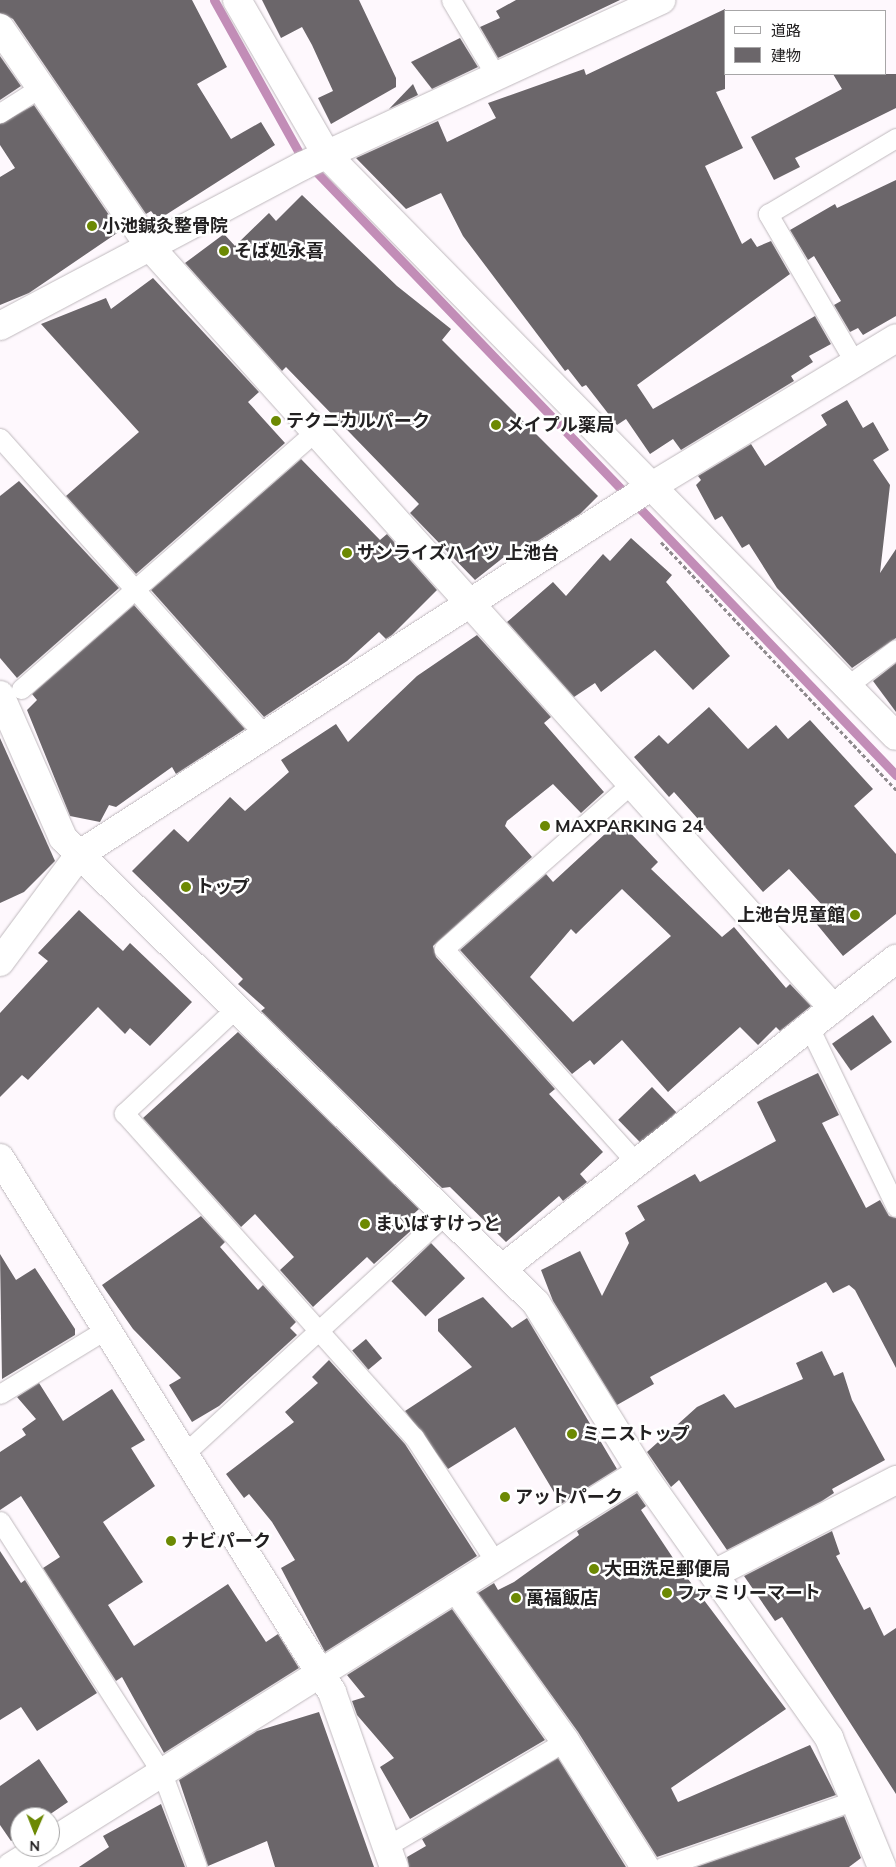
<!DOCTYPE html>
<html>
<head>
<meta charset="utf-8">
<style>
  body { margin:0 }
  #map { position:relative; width:896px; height:1867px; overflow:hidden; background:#fef8fd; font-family:Mulish,"Noto Sans JP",sans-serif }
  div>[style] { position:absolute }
  .stream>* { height:9px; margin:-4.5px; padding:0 4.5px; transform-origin:4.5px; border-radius:4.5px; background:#c28db7 }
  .building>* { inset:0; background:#6b666a; transform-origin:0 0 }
  .path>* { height:3px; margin-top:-1.5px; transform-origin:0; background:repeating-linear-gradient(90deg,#8e8a8d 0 4px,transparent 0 6.5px) }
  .roads { filter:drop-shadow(0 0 1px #bfb9bd) drop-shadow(0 0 1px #bfb9bd) }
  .service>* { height:19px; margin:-9.5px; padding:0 9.5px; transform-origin:9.5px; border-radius:9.5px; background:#fff }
  .minor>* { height:28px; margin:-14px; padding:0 14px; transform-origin:14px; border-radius:14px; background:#fff }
  .dots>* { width:14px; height:14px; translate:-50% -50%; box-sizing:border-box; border:2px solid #fff; border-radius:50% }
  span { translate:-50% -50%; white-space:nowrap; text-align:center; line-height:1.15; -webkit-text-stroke:5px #fff; paint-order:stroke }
  .poi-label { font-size:18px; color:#232122; font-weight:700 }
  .left { translate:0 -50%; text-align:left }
  .right { translate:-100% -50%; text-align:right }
  .legend { position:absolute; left:724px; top:10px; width:162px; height:65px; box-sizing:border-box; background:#fff; border:1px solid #a7a6a7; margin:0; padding:6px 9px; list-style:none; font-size:15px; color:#232122 }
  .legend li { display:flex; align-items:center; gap:10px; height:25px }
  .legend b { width:25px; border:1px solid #a7a6a7 }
  .north { position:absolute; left:10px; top:1807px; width:50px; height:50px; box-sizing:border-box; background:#fff; border:1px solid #a7a6a7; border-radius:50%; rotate:181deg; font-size:14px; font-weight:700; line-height:20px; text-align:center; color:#232122 }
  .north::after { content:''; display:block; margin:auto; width:18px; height:22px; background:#6c8903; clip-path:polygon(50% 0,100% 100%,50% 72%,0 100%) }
</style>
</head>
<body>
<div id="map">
  <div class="stream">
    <i style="left:214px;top:0;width:179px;rotate:60.9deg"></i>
    <i style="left:301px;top:156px;width:859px;rotate:46.13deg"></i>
  </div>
  <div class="building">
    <i style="clip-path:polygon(0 0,192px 0,227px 67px,197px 84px,231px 139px,261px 122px,275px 145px,164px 216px,155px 216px,151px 211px,146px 214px,13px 19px,0 13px)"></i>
    <i style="clip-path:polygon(262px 0,359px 0,396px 78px,396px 87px,331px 124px,318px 98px,333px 91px,312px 45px,302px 27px,281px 38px)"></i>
    <i style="clip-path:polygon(516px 0,620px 0,498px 58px,480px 27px,500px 18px,496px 11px)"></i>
    <i style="clip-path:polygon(725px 9px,725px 89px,716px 92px,743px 148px,705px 166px,742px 244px,751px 238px,757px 247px,771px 241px,790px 274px,637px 385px,653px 409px,815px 316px,831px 344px,809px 356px,813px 362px,791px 376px,794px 381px,681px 450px,673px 439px,650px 454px,626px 419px,617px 425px,586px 385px,582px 387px,568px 369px,565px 371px,463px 236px,441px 193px,406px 209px,356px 158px,438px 121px,447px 142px,496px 118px,488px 103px,584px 69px,586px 75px)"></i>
    <i style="clip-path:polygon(460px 38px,478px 67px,432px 89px,411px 62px)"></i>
    <i style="clip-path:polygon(0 56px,21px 86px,0 100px)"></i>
    <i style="clip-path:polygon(833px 74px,896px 74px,896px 108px,795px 158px,800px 167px,774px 180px,751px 137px,842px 89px)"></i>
    <i style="clip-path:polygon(413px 84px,418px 95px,389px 109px)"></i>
    <i style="clip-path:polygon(34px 105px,120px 231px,29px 293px,0 305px,0 177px,15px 168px,0 145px,0 124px)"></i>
    <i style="clip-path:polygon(896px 180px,896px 316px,863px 335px,858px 328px,850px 332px,834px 305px,841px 301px,814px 256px,808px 260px,790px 230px,835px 204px,837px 208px)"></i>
    <i style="clip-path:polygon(302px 195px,397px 286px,451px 329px,442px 340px,598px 496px,580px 514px,508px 560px,504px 557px,475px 580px,410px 513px,419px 504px,286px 367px,282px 371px,185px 263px,224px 234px,235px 246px,269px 213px,276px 221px)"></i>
    <i style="clip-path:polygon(153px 278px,259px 392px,248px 402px,285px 443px,136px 574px,66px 496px,139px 432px,41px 324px,106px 298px,111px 309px)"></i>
    <i style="clip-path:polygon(847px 400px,863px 428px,873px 422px,889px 450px,873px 460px,890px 485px,880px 573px,896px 549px,896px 638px,852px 668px,777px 588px,749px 544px,742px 548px,722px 516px,715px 520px,696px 485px,701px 480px,698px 476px,751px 444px,765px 466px,827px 425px,821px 415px)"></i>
    <i style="clip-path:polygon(301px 459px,380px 540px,387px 534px,437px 590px,392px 635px,386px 639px,379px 632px,347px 661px,264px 717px,151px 590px)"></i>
    <i style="clip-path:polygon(19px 481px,119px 588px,17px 678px,0 658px,0 496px)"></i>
    <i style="clip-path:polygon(631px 538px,672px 575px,666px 582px,730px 656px,693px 690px,655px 650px,601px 692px,595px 683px,574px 697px,507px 622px,553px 582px,566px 596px,603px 554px,610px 561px)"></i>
    <i style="clip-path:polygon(134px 605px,245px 729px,176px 774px,172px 767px,116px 807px,109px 805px,100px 822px,70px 816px,27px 710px,37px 700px,32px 694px)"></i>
    <i style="clip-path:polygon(477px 635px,551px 717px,544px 723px,604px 792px,581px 813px,553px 784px,507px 821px,505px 826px,532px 857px,433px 946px,436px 957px,555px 1089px,549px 1094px,603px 1152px,580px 1174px,587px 1182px,563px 1201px,559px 1196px,506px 1242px,450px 1187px,442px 1188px,261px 1011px,265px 1008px,238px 984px,243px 979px,132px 871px,174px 829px,188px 842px,230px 797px,245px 811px,289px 772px,281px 760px,336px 724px,348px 742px,417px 676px)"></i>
    <i style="clip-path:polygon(896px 663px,896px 712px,873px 681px)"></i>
    <i style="clip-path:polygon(709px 707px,748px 749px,776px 725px,788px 739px,810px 720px,873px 789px,854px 806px,896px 854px,896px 914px,843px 956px,810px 916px,823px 906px,789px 869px,763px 892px,674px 792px,669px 797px,634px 757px,659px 735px,668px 744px)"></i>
    <i style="clip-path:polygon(0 738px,55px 861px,24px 892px,0 903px)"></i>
    <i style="clip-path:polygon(evenodd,619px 821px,658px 862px,651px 869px,722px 937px,734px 927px,786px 988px,790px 984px,811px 1006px,780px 1031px,776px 1027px,758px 1045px,740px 1027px,668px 1092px,622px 1040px,594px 1065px,590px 1060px,572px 1074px,460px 950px,546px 874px,553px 882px,619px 821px,622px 889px,671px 936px,573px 1022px,530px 977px,571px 929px,576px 934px,622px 889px)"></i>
    <i style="clip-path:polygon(79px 910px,123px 951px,130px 943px,192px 1002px,150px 1046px,130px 1028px,125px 1034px,98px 1007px,28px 1080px,22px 1075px,0 1097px,0 1013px,48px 961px,38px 953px)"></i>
    <i style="left:873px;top:1015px;width:33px;height:50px;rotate:55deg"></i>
    <i style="clip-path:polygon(238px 1032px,419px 1209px,408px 1219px,416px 1226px,374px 1264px,367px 1257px,313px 1307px,280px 1270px,294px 1257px,255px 1214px,241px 1227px,143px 1118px)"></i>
    <i style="clip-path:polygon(818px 1073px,839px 1115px,822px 1123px,866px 1208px,880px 1200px,889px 1216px,896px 1218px,896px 1368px,855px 1290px,849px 1285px,833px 1293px,826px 1282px,650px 1377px,654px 1384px,617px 1405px,553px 1301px,541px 1270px,580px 1251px,602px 1296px,629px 1243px,625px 1233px,645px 1220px,637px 1206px,695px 1174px,700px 1182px,776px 1141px,757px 1102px)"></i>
    <i style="left:652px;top:1087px;width:35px;height:47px;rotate:46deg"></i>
    <i style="clip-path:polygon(201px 1216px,225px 1242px,220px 1247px,258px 1290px,263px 1285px,296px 1322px,290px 1328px,297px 1335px,219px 1406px,192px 1422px,169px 1385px,181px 1378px,133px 1329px,102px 1285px)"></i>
    <i style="left:431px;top:1243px;width:49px;height:55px;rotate:46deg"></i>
    <i style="clip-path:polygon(0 1254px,16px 1280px,35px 1268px,75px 1329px,75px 1335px,2px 1379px)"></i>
    <i style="clip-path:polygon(483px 1297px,512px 1328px,527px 1318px,617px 1469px,561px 1504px,515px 1427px,448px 1469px,405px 1411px,472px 1367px,438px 1331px,438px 1319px)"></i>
    <i style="left:366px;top:1339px;width:25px;height:18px;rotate:50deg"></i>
    <i style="clip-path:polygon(822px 1351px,834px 1376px,843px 1372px,852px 1400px,885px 1460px,832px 1489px,834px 1493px,822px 1501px,727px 1550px,679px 1480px,671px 1487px,647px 1452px,697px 1407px,724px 1394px,735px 1408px,803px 1379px,796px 1363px)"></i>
    <i style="clip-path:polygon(329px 1360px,405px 1444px,477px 1556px,325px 1652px,281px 1568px,295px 1560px,272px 1522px,249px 1494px,244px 1498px,226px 1474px,294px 1422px,285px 1412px,318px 1383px,312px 1377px)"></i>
    <i style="clip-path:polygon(39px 1383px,63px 1421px,112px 1389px,145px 1440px,131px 1448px,155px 1486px,103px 1522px,143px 1582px,108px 1605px,134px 1646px,228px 1584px,266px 1642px,278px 1634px,299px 1668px,164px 1753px,122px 1677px,116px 1681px,43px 1568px,60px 1557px,21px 1496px,0 1510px,0 1452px,26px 1435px,22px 1429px,36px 1419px,17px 1397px)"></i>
    <i style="clip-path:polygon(637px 1493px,646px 1506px,641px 1510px,679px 1567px,786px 1709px,671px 1788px,678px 1802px,810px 1745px,836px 1795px,657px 1857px,578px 1732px,478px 1593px,494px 1583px,498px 1590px,514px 1582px,579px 1535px,577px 1531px)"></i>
    <i style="clip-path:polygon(832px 1531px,840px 1554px,836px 1556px,864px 1610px,870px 1607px,884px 1636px,896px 1628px,896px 1794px,782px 1617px,775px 1621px,744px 1576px)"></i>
    <i style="clip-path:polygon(0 1551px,21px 1583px,25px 1580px,97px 1693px,37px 1731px,21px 1707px,0 1720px)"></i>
    <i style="clip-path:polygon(452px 1609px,545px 1740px,410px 1819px,380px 1767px,394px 1758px,357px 1715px,352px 1701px,365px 1697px,347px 1675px)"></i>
    <i style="clip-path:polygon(319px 1712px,374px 1867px,275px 1867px,267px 1841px,208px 1866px,179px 1780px,257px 1731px)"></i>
    <i style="clip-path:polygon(558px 1758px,626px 1867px,409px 1867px,407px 1857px,426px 1846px,422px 1839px)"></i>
    <i style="clip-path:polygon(39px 1759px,68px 1802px,46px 1817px,20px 1817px,20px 1835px,11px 1841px,0 1825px,0 1786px)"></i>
    <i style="clip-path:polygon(161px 1804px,185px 1867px,79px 1867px,109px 1847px,103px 1836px)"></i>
    <i style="clip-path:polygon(844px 1816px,861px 1858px,849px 1867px,696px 1867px)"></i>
  </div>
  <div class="path">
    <i style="left:661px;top:542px;width:342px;rotate:46.5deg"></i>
  </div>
  <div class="roads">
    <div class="service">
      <i style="left:451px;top:0;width:88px;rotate:59.4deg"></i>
      <i style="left:0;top:113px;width:49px;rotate:-32.4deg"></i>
      <i style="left:855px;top:363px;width:173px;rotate:-120.3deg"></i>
      <i style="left:768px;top:214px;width:149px;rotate:-30.7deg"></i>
      <i style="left:0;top:438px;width:398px;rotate:48.3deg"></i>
      <i style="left:847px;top:686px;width:61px;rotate:-37.1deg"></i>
      <i style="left:21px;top:689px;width:392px;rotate:-41.2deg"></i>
      <i style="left:632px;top:783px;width:251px;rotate:138.6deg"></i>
      <i style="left:444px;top:949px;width:288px;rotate:48deg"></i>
      <i style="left:236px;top:1008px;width:154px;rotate:136.8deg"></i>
      <i style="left:124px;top:1113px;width:435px;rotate:48.2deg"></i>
      <i style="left:414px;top:1437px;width:150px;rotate:56.9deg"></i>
      <i style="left:809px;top:1027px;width:200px;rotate:64.2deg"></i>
      <i style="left:0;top:1394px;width:127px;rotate:-31.4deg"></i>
      <i style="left:186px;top:1452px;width:355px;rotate:-42.5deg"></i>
      <i style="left:0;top:1521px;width:300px;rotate:57.3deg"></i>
      <i style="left:162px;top:1773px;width:100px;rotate:69.6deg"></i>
      <i style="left:387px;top:1846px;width:207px;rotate:-30.5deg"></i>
      <i style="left:662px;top:1867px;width:205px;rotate:-19.1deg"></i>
    </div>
    <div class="minor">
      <i style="left:237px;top:0;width:179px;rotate:59.9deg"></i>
      <i style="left:327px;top:155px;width:813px;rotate:45.6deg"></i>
      <i style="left:0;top:28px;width:265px;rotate:55.6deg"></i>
      <i style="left:150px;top:247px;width:1023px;rotate:48.09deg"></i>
      <i style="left:0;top:326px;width:342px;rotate:-27.9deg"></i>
      <i style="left:302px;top:166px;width:396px;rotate:-24.8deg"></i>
      <i style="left:0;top:695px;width:156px;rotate:66.2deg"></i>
      <i style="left:63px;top:838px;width:663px;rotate:44.51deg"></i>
      <i style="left:536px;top:1303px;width:199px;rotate:58.1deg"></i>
      <i style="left:641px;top:1472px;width:326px;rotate:54.7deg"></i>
      <i style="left:829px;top:1738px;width:139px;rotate:67.7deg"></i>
      <i style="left:0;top:962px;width:134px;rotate:-53.5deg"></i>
      <i style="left:80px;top:854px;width:680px;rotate:-32.76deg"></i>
      <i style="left:652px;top:486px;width:285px;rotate:-31.2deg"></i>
      <i style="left:0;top:1158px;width:629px;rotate:58.13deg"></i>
      <i style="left:332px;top:1692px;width:186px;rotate:70.5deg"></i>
      <i style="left:503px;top:1268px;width:500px;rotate:-38.2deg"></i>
      <i style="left:716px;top:1573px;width:203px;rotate:-27.3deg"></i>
      <i style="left:456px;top:1588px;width:188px;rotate:54.5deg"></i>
      <i style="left:565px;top:1741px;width:149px;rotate:57.6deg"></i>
      <i style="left:50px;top:1843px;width:698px;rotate:-32.12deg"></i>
      <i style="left:11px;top:1867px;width:38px;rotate:-32deg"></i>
    </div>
  </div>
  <div class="dots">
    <i style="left:92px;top:226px;background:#6c8903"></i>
    <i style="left:224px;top:251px;background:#6c8903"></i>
    <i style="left:276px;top:421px;background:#6c8903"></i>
    <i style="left:496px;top:425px;background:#6c8903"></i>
    <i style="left:347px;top:553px;background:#6c8903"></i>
    <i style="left:545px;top:826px;background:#6c8903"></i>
    <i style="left:186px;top:887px;background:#6c8903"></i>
    <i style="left:855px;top:915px;background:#6c8903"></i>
    <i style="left:365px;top:1224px;background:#6c8903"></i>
    <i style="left:572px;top:1434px;background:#6c8903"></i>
    <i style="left:505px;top:1497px;background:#6c8903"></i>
    <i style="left:171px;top:1541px;background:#6c8903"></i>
    <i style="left:594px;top:1569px;background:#6c8903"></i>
    <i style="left:667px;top:1593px;background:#6c8903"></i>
    <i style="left:516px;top:1598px;background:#6c8903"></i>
  </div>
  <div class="poi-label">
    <span class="left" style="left:102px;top:226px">小池鍼灸整骨院</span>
    <span class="left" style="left:234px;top:251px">そば処永喜</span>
    <span class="left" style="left:286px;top:421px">テクニカルパーク</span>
    <span class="left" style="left:506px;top:425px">メイプル薬局</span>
    <span class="left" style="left:357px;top:553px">サンライズハイツ 上池台</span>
    <span class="left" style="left:555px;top:826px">MAXPARKING 24</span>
    <span class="left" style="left:196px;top:887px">トップ</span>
    <span class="right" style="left:845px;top:915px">上池台児童館</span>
    <span class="left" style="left:375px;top:1224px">まいばすけっと</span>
    <span class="left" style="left:582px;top:1434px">ミニストップ</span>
    <span class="left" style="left:515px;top:1497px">アットパーク</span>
    <span class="left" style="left:181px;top:1541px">ナビパーク</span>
    <span class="left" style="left:604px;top:1569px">大田洗足郵便局</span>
    <span class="left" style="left:677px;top:1593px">ファミリーマート</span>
    <span class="left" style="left:526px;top:1598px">萬福飯店</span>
  </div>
  <ul class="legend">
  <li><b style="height:6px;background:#fff"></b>道路</li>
  <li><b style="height:14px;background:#6b666a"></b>建物</li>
  </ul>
  <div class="north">N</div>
</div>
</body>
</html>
